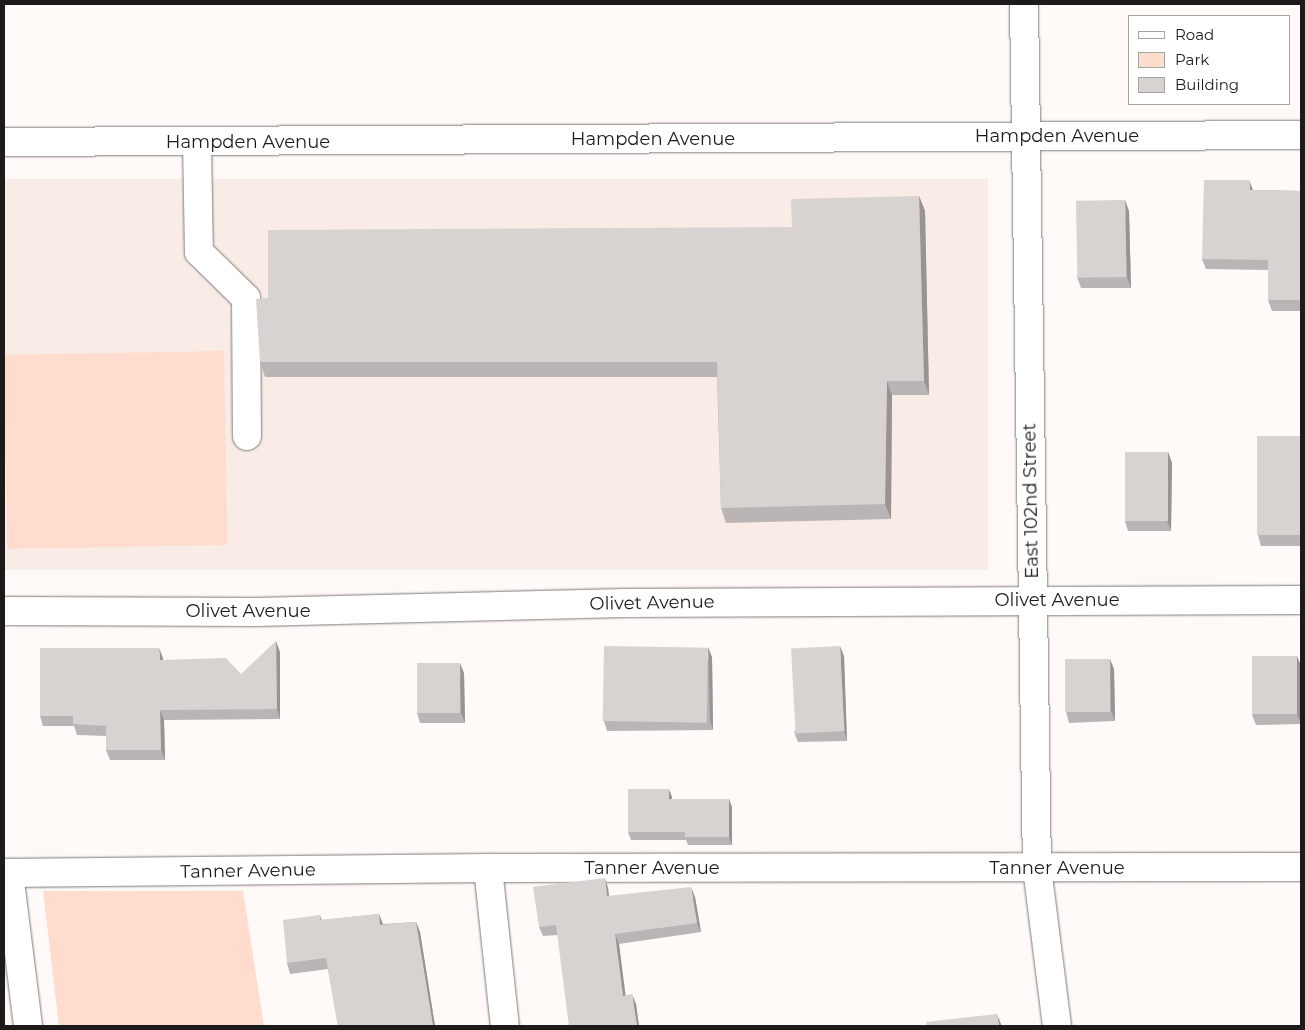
<!DOCTYPE html>
<html>
<head>
<meta charset="utf-8">
<style>
  body { margin:0 }
  #map { position:relative; width:1305px; height:1030px; overflow:hidden; background:#fff9f7; font-family:Montserrat,sans-serif }
  div>[style] { position:absolute }
  .built>* { inset:0; background:#f9ece6; transform-origin:0 0 }
  .green>* { inset:0; background:#ffdccd; transform-origin:0 0 }
  .roads { filter:drop-shadow(0 0 1px #7e7a78) drop-shadow(0 0 1px #7e7a78) }
  .minor>* { height:28px; margin:-14px; padding:0 14px; transform-origin:14px; border-radius:14px; background:#fff }
  .wall>* { inset:0; background:#bab5b4 }
  .shaded-wall>* { inset:0; background:#979492 }
  .building>* { inset:0; background:#d8d3d1; transform-origin:0 0 }
  span { translate:-50% -50%; white-space:nowrap; text-align:center; line-height:1.15; -webkit-text-stroke:4.5px #fff; paint-order:stroke }
  .street-label { font-size:18px; color:#1d1b1a }
  .frame { position:absolute; inset:0; border:5px solid #1d1b1a; pointer-events:none }
  .legend { position:absolute; left:1128px; top:15px; width:162px; height:90px; box-sizing:border-box; background:#fff; border:1px solid #a5a4a3; margin:0; padding:6px 9px; list-style:none; font-size:15px; color:#1d1b1a }
  .legend li { display:flex; align-items:center; gap:10px; height:25px }
  .legend b { width:25px; border:1px solid #a5a4a3 }
</style>
</head>
<body>
<div id="map">
  <div class="built">
    <i style="left:4px;top:179px;width:984px;height:391px"></i>
  </div>
  <div class="green">
    <i style="left:224px;top:351px;width:194px;height:220px;rotate:89deg"></i>
    <i style="clip-path:polygon(43px 891px,243px 891px,264px 1026px,59px 1026px)"></i>
  </div>
  <div class="roads">
    <div class="minor">
      <i style="left:1024px;top:4px;width:864px;rotate:89.14deg"></i>
      <i style="left:1037px;top:868px;width:159px;rotate:82.8deg"></i>
      <i style="left:4px;top:142px;width:1297px;rotate:-0.31deg"></i>
      <i style="left:197px;top:142px;width:110px;rotate:89deg"></i>
      <i style="left:199px;top:252px;width:66px;rotate:44.4deg"></i>
      <i style="left:246px;top:298px;width:138px;rotate:89.6deg"></i>
      <i style="left:4px;top:611px;width:252px;rotate:0.2deg"></i>
      <i style="left:256px;top:612px;width:368px;rotate:-1.4deg"></i>
      <i style="left:624px;top:603px;width:677px;rotate:-0.25deg"></i>
      <i style="left:488px;top:868px;width:159px;rotate:83.9deg"></i>
      <i style="left:4px;top:873px;width:484px;rotate:-0.6deg"></i>
      <i style="left:488px;top:868px;width:813px;rotate:-0.07deg"></i>
      <i style="left:9px;top:873px;width:154px;rotate:82.9deg"></i>
    </div>
  </div>
  <div class="wall">
    <i style="clip-path:polygon(1253px 190px,1301px 191px,1301px 311px,1272px 311px,1268px 300px,1268px 270px,1206px 269px,1202px 259px)"></i>
    <i style="clip-path:polygon(919px 196px,925px 211px,929px 395px,892px 395px,891px 519px,726px 523px,721px 508px,717px 377px,265px 377px,260px 362px,268px 298px,792px 227px)"></i>
    <i style="clip-path:polygon(1129px 211px,1131px 288px,1081px 288px,1077px 277px)"></i>
    <i style="clip-path:polygon(1301px 436px,1301px 546px,1261px 546px,1258px 535px)"></i>
    <i style="clip-path:polygon(1168px 452px,1172px 463px,1171px 531px,1128px 531px,1125px 521px)"></i>
    <i style="clip-path:polygon(280px 652px,280px 719px,164px 720px,165px 760px,110px 760px,106px 750px,106px 736px,77px 735px,74px 726px,43px 726px,40px 716px,163px 658px,163px 660px,241px 674px)"></i>
    <i style="clip-path:polygon(844px 656px,847px 741px,798px 742px,794px 732px)"></i>
    <i style="clip-path:polygon(1297px 656px,1301px 666px,1301px 724px,1256px 725px,1252px 715px)"></i>
    <i style="clip-path:polygon(712px 657px,713px 730px,607px 731px,604px 721px)"></i>
    <i style="clip-path:polygon(1114px 669px,1115px 721px,1069px 723px,1066px 712px)"></i>
    <i style="clip-path:polygon(464px 673px,465px 723px,420px 723px,417px 713px)"></i>
    <i style="clip-path:polygon(672px 797px,672px 799px,732px 807px,732px 845px,688px 845px,686px 840px,631px 840px,628px 832px)"></i>
    <i style="clip-path:polygon(608px 888px,609px 896px,695px 897px,701px 932px,619px 944px,625px 996px,636px 1004px,639px 1026px,557px 935px,543px 936px,539px 927px)"></i>
    <i style="clip-path:polygon(379px 914px,383px 924px,416px 922px,420px 932px,435px 1026px,338px 1026px,328px 969px,290px 974px,287px 963px,320px 915px,322px 920px)"></i>
  </div>
  <div class="shaded-wall">
    <i style="clip-path:polygon(1249px 180px,1253px 190px,1250px 190px)"></i>
    <i style="clip-path:polygon(919px 196px,925px 211px,929px 395px,924px 381px)"></i>
    <i style="clip-path:polygon(1125px 200px,1129px 211px,1131px 288px,1127px 277px)"></i>
    <i style="clip-path:polygon(887px 381px,892px 395px,891px 519px,885px 504px)"></i>
    <i style="clip-path:polygon(1168px 452px,1172px 463px,1171px 531px,1167px 521px)"></i>
    <i style="clip-path:polygon(276px 641px,280px 652px,280px 719px,277px 709px)"></i>
    <i style="clip-path:polygon(840px 646px,844px 656px,847px 741px,844px 731px)"></i>
    <i style="clip-path:polygon(708px 647px,712px 657px,713px 730px,710px 720px)"></i>
    <i style="clip-path:polygon(159px 648px,163px 658px,163px 671px,160px 660px)"></i>
    <i style="clip-path:polygon(1297px 656px,1301px 666px,1301px 724px,1297px 714px)"></i>
    <i style="clip-path:polygon(1110px 659px,1114px 669px,1115px 721px,1111px 710px)"></i>
    <i style="clip-path:polygon(460px 663px,464px 673px,465px 723px,461px 713px)"></i>
    <i style="clip-path:polygon(160px 710px,164px 720px,165px 760px,161px 750px)"></i>
    <i style="clip-path:polygon(669px 789px,672px 797px,672px 807px,669px 799px)"></i>
    <i style="clip-path:polygon(729px 799px,732px 807px,732px 845px,729px 837px)"></i>
    <i style="clip-path:polygon(605px 878px,608px 888px,610px 906px,607px 896px)"></i>
    <i style="clip-path:polygon(691px 887px,695px 897px,701px 932px,697px 923px)"></i>
    <i style="clip-path:polygon(379px 914px,383px 925px,380px 925px)"></i>
    <i style="clip-path:polygon(416px 922px,420px 932px,435px 1026px,433px 1026px)"></i>
    <i style="clip-path:polygon(615px 934px,619px 944px,627px 1006px,623px 996px)"></i>
    <i style="clip-path:polygon(632px 994px,636px 1004px,639px 1026px,637px 1026px)"></i>
    <i style="clip-path:polygon(997px 1014px,1001px 1024px,1002px 1026px,999px 1026px)"></i>
  </div>
  <div class="building">
    <i style="clip-path:polygon(1204px 180px,1249px 180px,1250px 190px,1301px 191px,1301px 300px,1268px 300px,1268px 260px,1202px 259px)"></i>
    <i style="clip-path:polygon(919px 196px,924px 381px,887px 381px,885px 504px,721px 508px,717px 362px,260px 362px,256px 299px,268px 298px,268px 230px,792px 227px,791px 199px)"></i>
    <i style="left:1125px;top:200px;width:77px;height:49px;rotate:89deg"></i>
    <i style="left:1257px;top:436px;width:44px;height:99px"></i>
    <i style="left:1125px;top:452px;width:43px;height:69px"></i>
    <i style="clip-path:polygon(276px 641px,277px 709px,160px 710px,161px 750px,106px 750px,106px 726px,73px 724px,73px 716px,40px 716px,40px 648px,159px 648px,160px 660px,226px 658px,241px 674px)"></i>
    <i style="left:604px;top:646px;width:104px;height:75px;rotate:1deg"></i>
    <i style="left:840px;top:646px;width:85px;height:49px;rotate:87deg"></i>
    <i style="left:1297px;top:656px;width:58px;height:45px;rotate:90deg"></i>
    <i style="left:1065px;top:659px;width:45px;height:53px"></i>
    <i style="left:417px;top:663px;width:43px;height:50px"></i>
    <i style="clip-path:polygon(628px 789px,669px 789px,669px 799px,729px 799px,729px 837px,685px 837px,685px 832px,628px 832px)"></i>
    <i style="clip-path:polygon(605px 878px,607px 896px,691px 887px,697px 923px,615px 934px,623px 996px,632px 994px,637px 1026px,569px 1026px,556px 925px,539px 927px,533px 887px)"></i>
    <i style="clip-path:polygon(379px 914px,380px 925px,416px 922px,433px 1026px,338px 1026px,326px 958px,287px 963px,283px 920px,320px 915px,320px 920px)"></i>
    <i style="clip-path:polygon(997px 1014px,999px 1026px,927px 1026px,926px 1022px)"></i>
  </div>
  <div class="street-label">
    <span style="left:1057px;top:136px">Hampden Avenue</span>
    <span style="left:653px;top:139px">Hampden Avenue</span>
    <span style="left:248px;top:142px">Hampden Avenue</span>
    <span style="left:1031px;top:501px;rotate:-91deg">East 102nd Street</span>
    <span style="left:1057px;top:600px">Olivet Avenue</span>
    <span style="left:652px;top:603px;rotate:-1deg">Olivet Avenue</span>
    <span style="left:248px;top:611px">Olivet Avenue</span>
    <span style="left:652px;top:868px">Tanner Avenue</span>
    <span style="left:1057px;top:868px">Tanner Avenue</span>
    <span style="left:248px;top:871px;rotate:-1deg">Tanner Avenue</span>
  </div>
  <div class="frame"></div>
  <ul class="legend">
  <li><b style="height:6px;background:#fff"></b>Road</li>
  <li><b style="height:14px;background:#ffdccd"></b>Park</li>
  <li><b style="height:14px;background:#d8d3d1"></b>Building</li>
  </ul>
</div>
</body>
</html>
